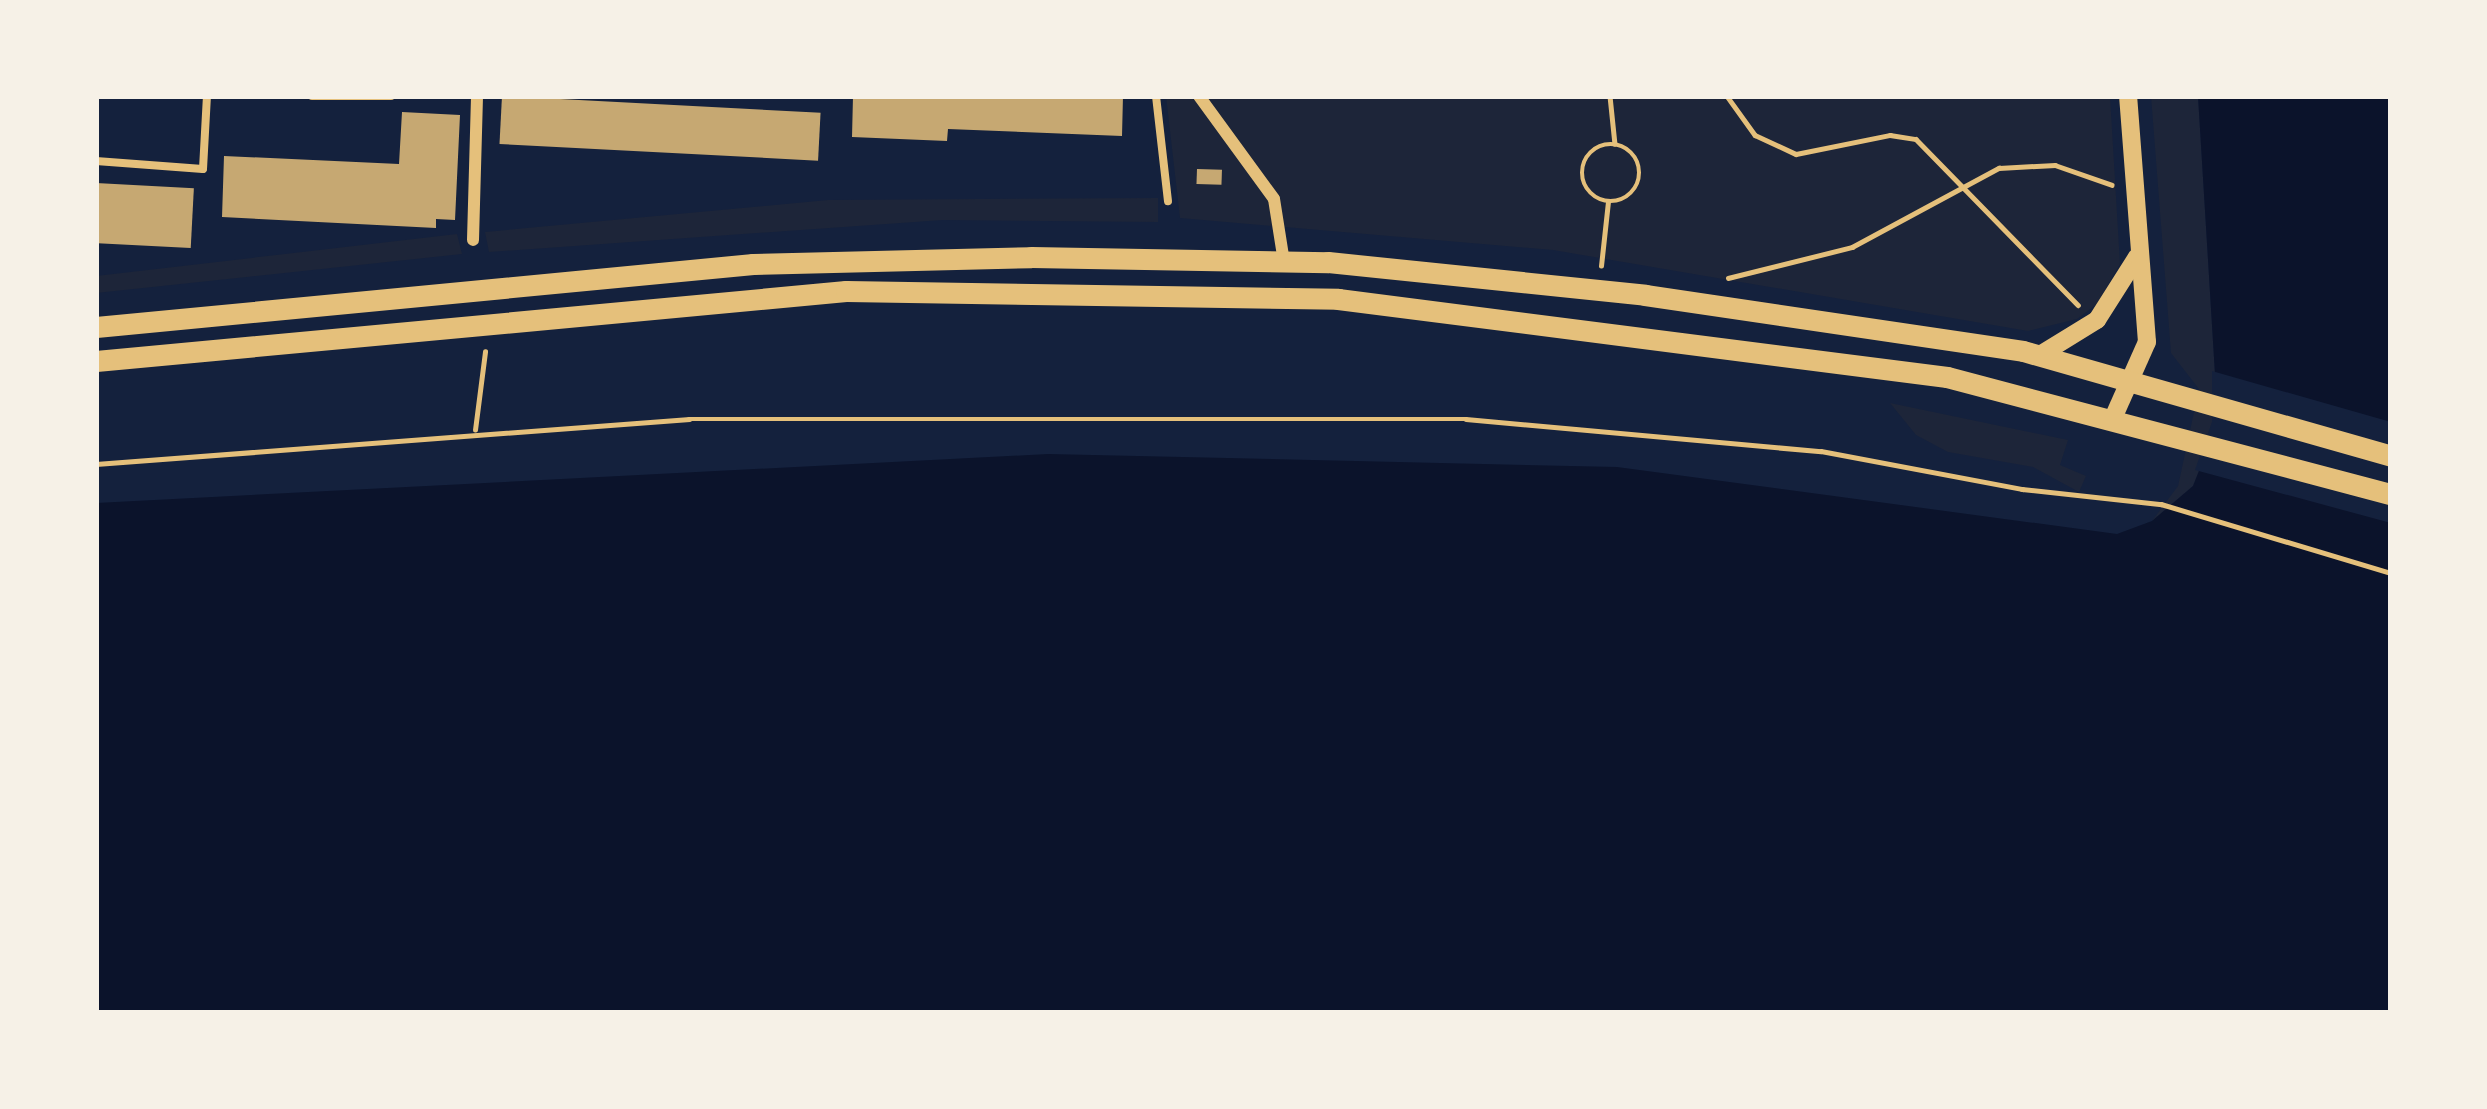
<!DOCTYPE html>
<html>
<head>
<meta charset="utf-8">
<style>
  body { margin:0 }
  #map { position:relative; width:2487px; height:1109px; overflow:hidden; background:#14213d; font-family:"Work Sans",sans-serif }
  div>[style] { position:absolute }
  .green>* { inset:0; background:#1d2539 }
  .water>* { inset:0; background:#0b132b }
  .pier>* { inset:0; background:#14213d }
  .building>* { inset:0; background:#c6a872; transform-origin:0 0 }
  .path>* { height:4.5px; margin:-2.25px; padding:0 2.25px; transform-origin:2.25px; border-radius:2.25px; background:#e5c07b }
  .path>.ring { margin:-2.25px; padding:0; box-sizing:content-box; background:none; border:4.5px solid #e5c07b; border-radius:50% }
  .service>* { height:8px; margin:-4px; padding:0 4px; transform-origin:4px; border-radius:4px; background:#e5c07b }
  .minor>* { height:12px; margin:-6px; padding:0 6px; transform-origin:6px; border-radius:6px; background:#e5c07b }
  .tertiary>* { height:18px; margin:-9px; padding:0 9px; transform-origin:9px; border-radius:9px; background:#e5c07b }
  .secondary>* { height:21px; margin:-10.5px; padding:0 10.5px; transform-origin:10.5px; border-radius:10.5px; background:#e5c07b }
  span { translate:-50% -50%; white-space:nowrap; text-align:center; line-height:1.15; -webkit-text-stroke:12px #f6f1e7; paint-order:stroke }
  .frame { position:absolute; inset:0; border:99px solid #f6f1e7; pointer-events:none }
</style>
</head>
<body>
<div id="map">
  <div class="green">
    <i style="clip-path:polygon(1166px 96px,2110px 96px,2120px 264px,2097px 304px,2077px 319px,2028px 331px,1553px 250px,1180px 218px)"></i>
    <i style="clip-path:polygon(2151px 96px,2198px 96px,2218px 423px,2193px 486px,2152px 521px,2178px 486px,2199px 389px,2171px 353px)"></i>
    <i style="clip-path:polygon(1158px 198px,1158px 222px,943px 220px,489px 252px,485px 232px,828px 200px)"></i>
    <i style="clip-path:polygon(457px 234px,462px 254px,96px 293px,96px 276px)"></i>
    <i style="clip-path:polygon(1890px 403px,2068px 440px,2060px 465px,2086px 476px,2079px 492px,2033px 467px,1948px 452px,1916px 435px)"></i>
  </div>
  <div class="water">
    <i style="clip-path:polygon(2198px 96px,2391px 96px,2391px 1013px,96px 1013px,96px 503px,1048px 454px,1617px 467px,2117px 534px,2152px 521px,2193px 486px,2218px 423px)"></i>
  </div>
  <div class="pier">
    <i style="clip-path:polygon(2212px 371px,2391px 422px,2391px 523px,2195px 470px,2212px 422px)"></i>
  </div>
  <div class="building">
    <i style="left:502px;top:96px;width:319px;height:48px;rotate:3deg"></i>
    <i style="clip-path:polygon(853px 96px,1123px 96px,1122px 136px,948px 129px,947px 141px,852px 137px)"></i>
    <i style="clip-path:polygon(402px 112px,460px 115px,455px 220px,436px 219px,436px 228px,222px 217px,224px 156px,399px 164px)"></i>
    <i style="left:1197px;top:169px;width:25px;height:15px;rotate:2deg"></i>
    <i style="left:96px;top:183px;width:98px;height:60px;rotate:3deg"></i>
  </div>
  <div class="path">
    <i style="left:1610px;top:96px;width:48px;rotate:84.1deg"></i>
    <i style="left:1727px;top:96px;width:48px;rotate:54.3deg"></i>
    <i style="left:1755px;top:135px;width:45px;rotate:24.9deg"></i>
    <i style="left:1796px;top:154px;width:96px;rotate:-11.4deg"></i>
    <i style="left:1890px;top:135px;width:26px;rotate:9deg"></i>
    <i style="left:1916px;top:139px;width:232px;rotate:45.7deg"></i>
    <i class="ring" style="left:1582px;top:144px;width:53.5px;height:53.5px"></i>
    <i style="left:1601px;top:266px;width:64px;rotate:-83.8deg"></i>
    <i style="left:1728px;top:278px;width:128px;rotate:-14deg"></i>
    <i style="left:1852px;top:247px;width:167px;rotate:-28.3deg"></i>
    <i style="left:1999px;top:168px;width:56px;rotate:-3.1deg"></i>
    <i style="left:2055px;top:165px;width:60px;rotate:19.3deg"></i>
    <i style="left:475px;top:430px;width:79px;rotate:-82.7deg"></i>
    <i style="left:96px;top:464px;width:595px;rotate:-4.34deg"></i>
    <i style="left:689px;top:419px;width:777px"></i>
    <i style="left:1466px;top:419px;width:356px;rotate:5.2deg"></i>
    <i style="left:1821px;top:451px;width:205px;rotate:10.7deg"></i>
    <i style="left:2022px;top:489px;width:140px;rotate:6.2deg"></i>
    <i style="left:2161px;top:504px;width:240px;rotate:16.7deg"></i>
  </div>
  <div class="service">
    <i style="left:312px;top:96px;width:79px"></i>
    <i style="left:1156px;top:96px;width:106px;rotate:83.5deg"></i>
    <i style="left:96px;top:161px;width:107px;rotate:4.3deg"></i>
    <i style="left:203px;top:169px;width:73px;rotate:-86.9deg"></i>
  </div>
  <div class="minor">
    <i style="left:1199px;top:96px;width:127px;rotate:53.9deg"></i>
    <i style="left:1274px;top:199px;width:64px;rotate:81deg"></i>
    <i style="left:473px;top:240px;width:144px;rotate:-88.4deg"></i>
  </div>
  <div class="tertiary">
    <i style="left:2040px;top:355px;width:67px;rotate:-31.6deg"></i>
    <i style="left:2097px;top:320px;width:75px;rotate:-57.6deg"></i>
    <i style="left:2114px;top:416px;width:81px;rotate:-66deg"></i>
    <i style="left:2147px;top:342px;width:247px;rotate:-94.4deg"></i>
  </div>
  <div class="secondary">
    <i style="left:96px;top:327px;width:660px;rotate:-5.48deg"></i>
    <i style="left:753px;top:264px;width:278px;rotate:-1.4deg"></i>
    <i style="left:1031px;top:257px;width:297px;rotate:1deg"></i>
    <i style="left:1328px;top:262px;width:319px;rotate:5.9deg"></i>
    <i style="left:1645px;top:295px;width:382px;rotate:8.4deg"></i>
    <i style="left:2023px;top:351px;width:383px;rotate:15.9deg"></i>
    <i style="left:96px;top:361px;width:753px;rotate:-5.33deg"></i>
    <i style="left:846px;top:291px;width:492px;rotate:0.9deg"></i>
    <i style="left:1338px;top:299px;width:614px;rotate:7.3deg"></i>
    <i style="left:1947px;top:377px;width:459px;rotate:14.8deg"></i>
  </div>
  <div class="frame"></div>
</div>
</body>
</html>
